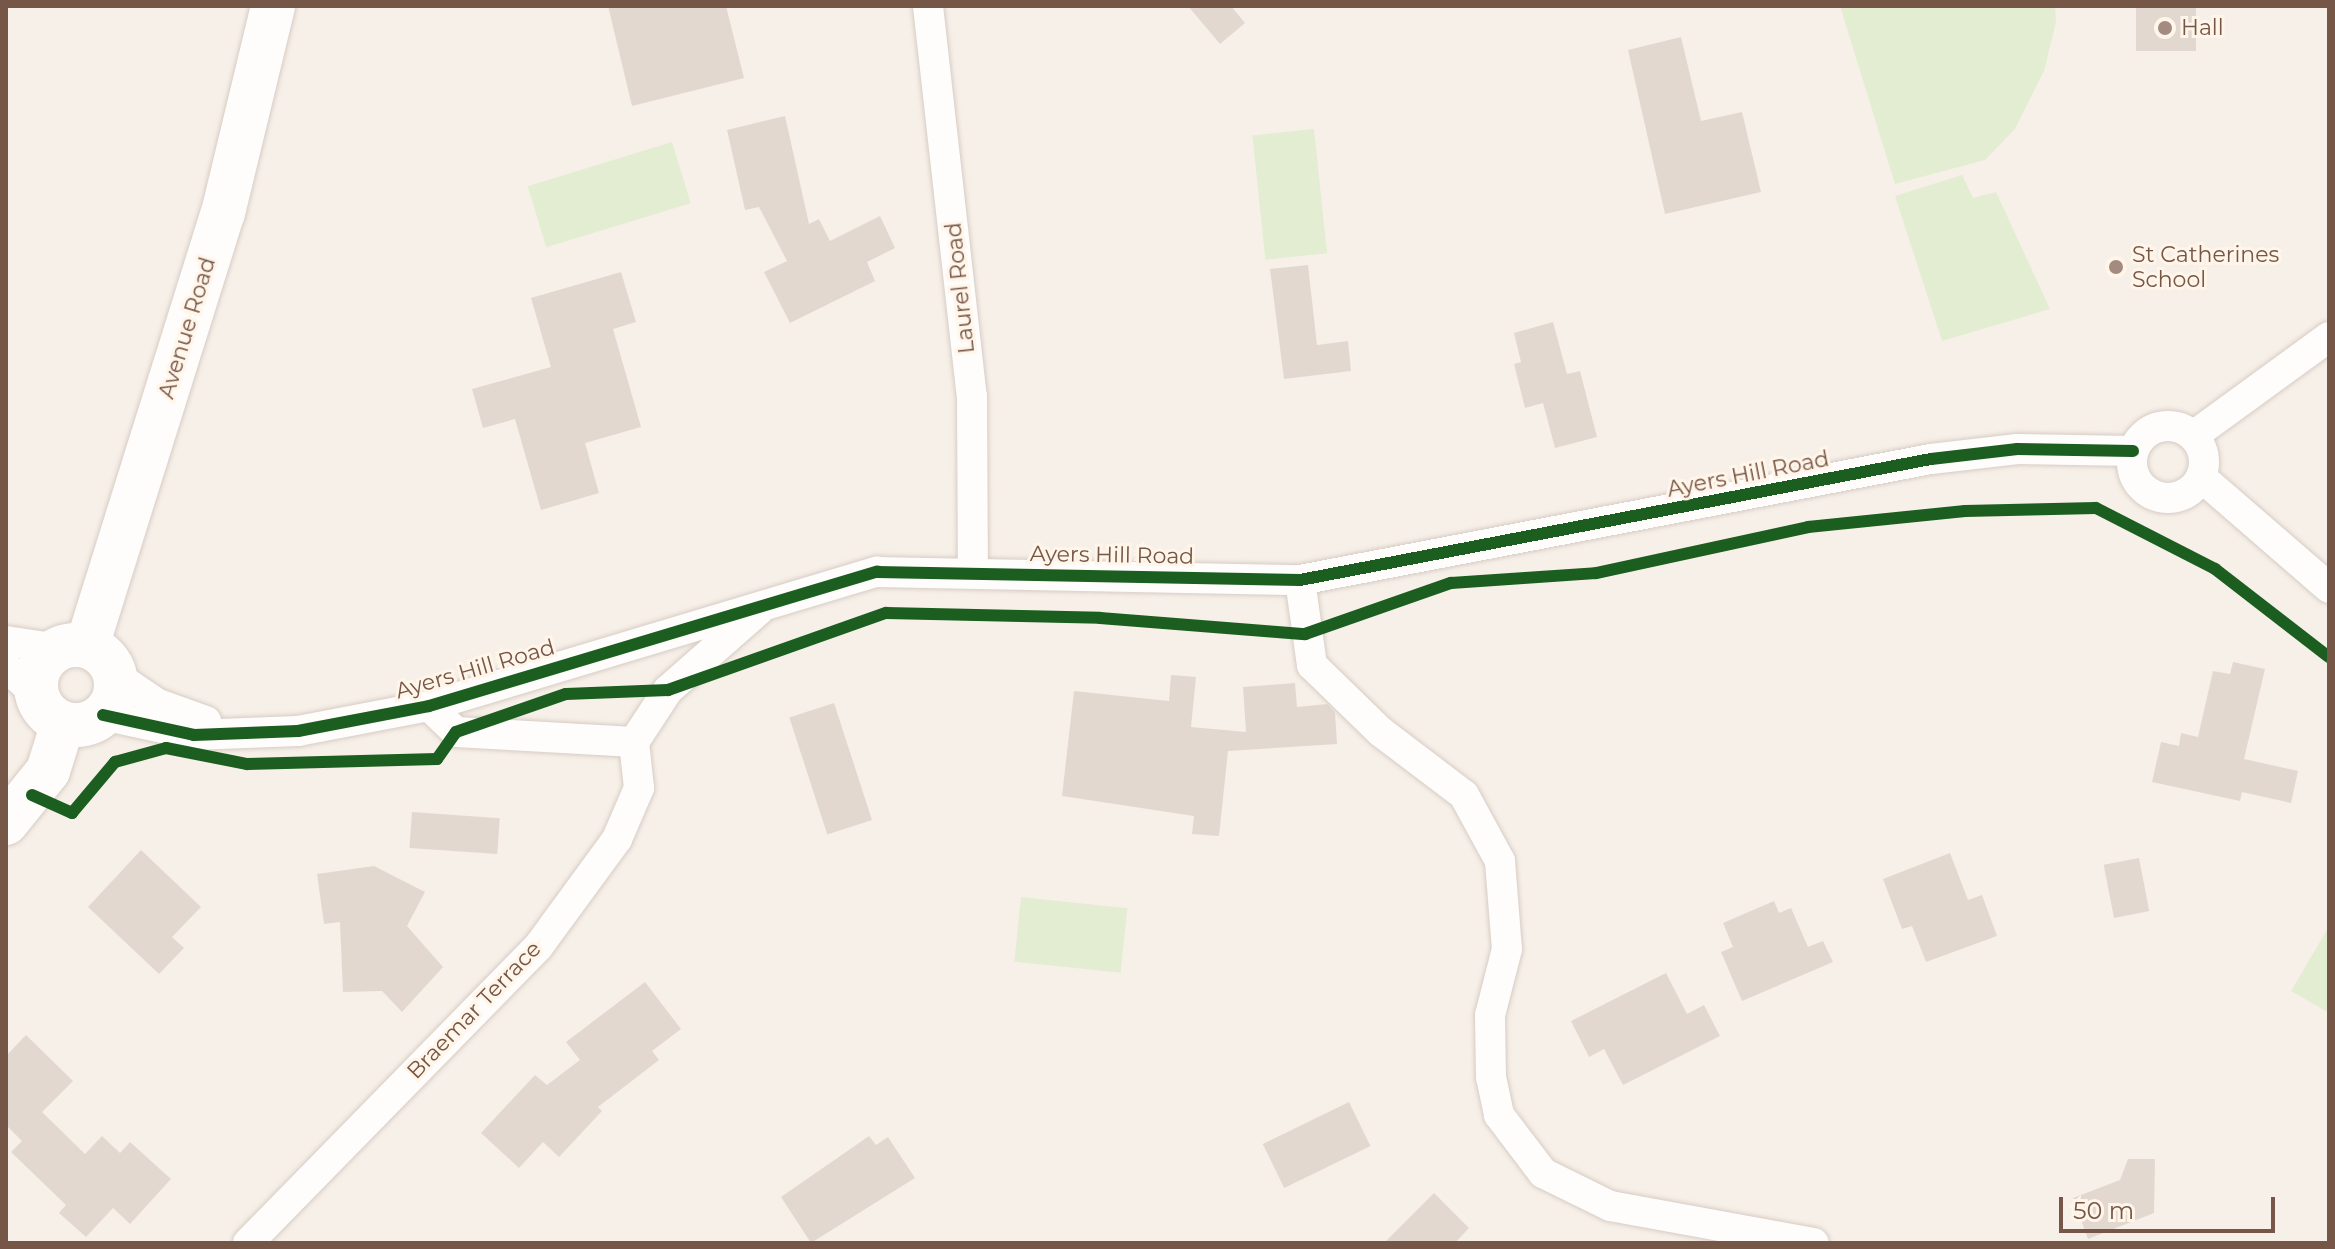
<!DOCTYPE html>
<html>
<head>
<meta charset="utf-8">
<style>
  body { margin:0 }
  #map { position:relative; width:2335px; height:1249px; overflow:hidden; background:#f7f0e8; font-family:Montserrat,sans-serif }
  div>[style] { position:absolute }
  .green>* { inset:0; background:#e3edd2; transform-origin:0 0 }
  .building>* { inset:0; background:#e3d8d0; transform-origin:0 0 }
  .roads { filter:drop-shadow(0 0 2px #d6ccc5) drop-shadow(0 0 2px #d6ccc5) }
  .street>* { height:30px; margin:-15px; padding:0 15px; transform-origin:15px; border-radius:15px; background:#fefdfc }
  .street>.ring { margin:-15px; padding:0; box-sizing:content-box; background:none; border:30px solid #fefdfc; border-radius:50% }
  .secondary>* { height:44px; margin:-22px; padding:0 22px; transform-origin:22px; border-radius:22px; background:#fefdfc }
  .secondary>.ring { margin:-22px; padding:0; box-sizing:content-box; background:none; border:44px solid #fefdfc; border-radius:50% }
  .cycleway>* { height:12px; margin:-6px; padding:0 6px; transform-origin:6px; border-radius:6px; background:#1b5e20 }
  .dots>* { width:22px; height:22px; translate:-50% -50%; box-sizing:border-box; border:4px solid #fff5e9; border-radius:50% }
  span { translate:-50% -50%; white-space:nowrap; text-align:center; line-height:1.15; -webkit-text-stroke:6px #fff5e9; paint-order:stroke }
  .poi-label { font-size:22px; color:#765647 }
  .left { translate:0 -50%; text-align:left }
  .street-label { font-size:22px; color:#765647 }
  .frame { position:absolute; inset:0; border:8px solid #765647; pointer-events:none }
  .scale { position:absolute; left:2059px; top:1197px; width:216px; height:36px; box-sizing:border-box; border:4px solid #765647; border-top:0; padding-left:10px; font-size:24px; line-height:28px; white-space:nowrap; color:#765647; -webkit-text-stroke:6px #fff5e9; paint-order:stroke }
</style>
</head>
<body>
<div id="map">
  <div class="green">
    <i style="clip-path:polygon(1840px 6px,2055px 6px,2056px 22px,2044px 71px,2015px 129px,1985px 160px,1895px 184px)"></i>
    <i style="left:1314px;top:129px;width:125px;height:62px;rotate:84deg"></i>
    <i style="left:672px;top:142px;width:64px;height:151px;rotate:73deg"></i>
    <i style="clip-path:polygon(1962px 175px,1973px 198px,1996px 192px,2050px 309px,1942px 341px,1895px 196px)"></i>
    <i style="left:1021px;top:897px;width:107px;height:65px;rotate:6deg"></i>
    <i style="clip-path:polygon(2327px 930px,2329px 931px,2329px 1013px,2291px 991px)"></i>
  </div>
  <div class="building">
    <i style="clip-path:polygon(608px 6px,726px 6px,744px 78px,632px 106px)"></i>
    <i style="clip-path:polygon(1188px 6px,1231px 6px,1245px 23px,1220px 44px)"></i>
    <i style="left:2136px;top:6px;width:60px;height:45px"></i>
    <i style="clip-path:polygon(1681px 37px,1701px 121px,1742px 112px,1761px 192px,1665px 214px,1628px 50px)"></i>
    <i style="clip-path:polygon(785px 116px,809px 224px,819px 219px,830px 241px,880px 216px,895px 248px,867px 262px,875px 281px,790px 323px,764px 272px,787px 261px,759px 207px,745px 210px,727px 130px)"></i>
    <i style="clip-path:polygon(1308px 265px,1317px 345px,1348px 341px,1351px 371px,1284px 379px,1270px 269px)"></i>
    <i style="clip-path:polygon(621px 272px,636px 322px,613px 329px,641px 427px,585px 443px,599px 493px,541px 510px,515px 419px,483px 428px,472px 389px,551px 367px,531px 298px)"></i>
    <i style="clip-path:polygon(1553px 322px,1567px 374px,1580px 371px,1597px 437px,1555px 448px,1543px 403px,1525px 408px,1514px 364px,1521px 362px,1514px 333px)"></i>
    <i style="clip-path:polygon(2233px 662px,2265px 669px,2244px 759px,2298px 771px,2291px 803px,2242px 792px,2240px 801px,2152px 782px,2161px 742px,2179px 746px,2181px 733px,2198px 737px,2213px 671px,2230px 674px)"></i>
    <i style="clip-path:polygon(1171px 675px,1196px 677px,1191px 727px,1246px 732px,1243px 687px,1295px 683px,1297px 707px,1327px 704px,1335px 712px,1337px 744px,1228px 751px,1219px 836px,1192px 834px,1194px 816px,1062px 796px,1074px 691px,1169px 701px)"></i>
    <i style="left:834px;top:703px;width:123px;height:47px;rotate:72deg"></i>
    <i style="left:412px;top:812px;width:88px;height:36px;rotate:4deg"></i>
    <i style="clip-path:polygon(141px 850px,201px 907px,172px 937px,184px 948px,159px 974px,88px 907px)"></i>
    <i style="clip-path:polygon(1950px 853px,1968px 900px,1982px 895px,1997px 936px,1926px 962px,1912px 926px,1902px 929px,1883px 879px)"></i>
    <i style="left:2139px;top:858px;width:54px;height:36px;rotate:79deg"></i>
    <i style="clip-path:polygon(374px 866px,425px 892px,407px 926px,443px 967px,402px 1012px,382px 991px,343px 992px,340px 922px,324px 924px,317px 874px)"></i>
    <i style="clip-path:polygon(1774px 901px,1779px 913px,1791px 908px,1808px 947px,1823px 941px,1833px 962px,1742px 1001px,1721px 952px,1733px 947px,1723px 923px)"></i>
    <i style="clip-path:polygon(1666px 973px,1687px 1014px,1704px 1005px,1720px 1036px,1623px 1085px,1604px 1049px,1589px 1057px,1571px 1021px)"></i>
    <i style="clip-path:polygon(645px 982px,681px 1029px,652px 1051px,659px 1060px,598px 1107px,602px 1111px,559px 1157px,543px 1142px,519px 1168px,481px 1133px,535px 1075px,547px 1085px,580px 1060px,566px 1042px)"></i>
    <i style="clip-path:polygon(26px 1035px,73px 1081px,42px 1112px,85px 1154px,102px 1136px,120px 1153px,130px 1142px,171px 1179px,130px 1224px,113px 1208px,86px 1237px,59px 1213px,66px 1205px,11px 1152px,22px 1141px,6px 1125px,6px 1056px)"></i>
    <i style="left:1349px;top:1102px;width:49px;height:96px;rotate:64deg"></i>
    <i style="clip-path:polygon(869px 1136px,876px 1145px,888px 1137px,915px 1178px,811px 1243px,781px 1197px)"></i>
    <i style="clip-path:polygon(2128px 1159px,2155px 1159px,2154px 1213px,2088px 1239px,2073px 1198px,2120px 1180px)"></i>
    <i style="clip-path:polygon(1434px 1193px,1469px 1228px,1455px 1243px,1384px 1243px)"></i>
  </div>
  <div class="roads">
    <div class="street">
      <i style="left:928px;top:6px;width:392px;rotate:83.6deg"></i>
      <i style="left:972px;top:396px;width:176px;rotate:89.7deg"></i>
      <i class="ring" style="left:2132px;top:426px;width:42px;height:42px"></i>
      <i style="left:2193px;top:436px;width:168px;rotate:-36.1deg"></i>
      <i style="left:2201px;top:477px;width:169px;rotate:40.9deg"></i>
      <i style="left:1300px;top:580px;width:86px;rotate:82deg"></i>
      <i style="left:1312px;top:665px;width:96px;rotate:44.2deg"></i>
      <i style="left:1381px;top:732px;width:104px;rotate:37.2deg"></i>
      <i style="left:1464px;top:795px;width:75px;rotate:61.4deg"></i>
      <i style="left:1500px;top:861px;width:88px;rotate:85.5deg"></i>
      <i style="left:1507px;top:949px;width:68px;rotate:104.4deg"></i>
      <i style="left:1490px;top:1015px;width:62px;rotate:89.1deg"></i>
      <i style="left:1491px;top:1077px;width:39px;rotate:78deg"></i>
      <i style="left:1499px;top:1115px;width:73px;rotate:52.8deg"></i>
      <i style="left:1543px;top:1173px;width:75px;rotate:26.2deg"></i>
      <i style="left:1610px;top:1206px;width:207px;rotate:10.3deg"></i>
      <i style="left:6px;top:641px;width:54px;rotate:8.6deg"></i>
      <i style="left:6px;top:667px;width:42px;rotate:42.1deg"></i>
      <i style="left:115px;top:675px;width:52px;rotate:34deg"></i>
      <i style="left:158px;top:704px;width:51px;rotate:19.5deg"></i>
      <i style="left:103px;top:715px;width:93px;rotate:12.4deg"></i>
      <i style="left:194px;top:735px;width:104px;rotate:-2.2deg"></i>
      <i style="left:298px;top:731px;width:133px;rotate:-10.8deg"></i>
      <i style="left:429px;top:706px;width:468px;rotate:-16.7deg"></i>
      <i style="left:877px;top:572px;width:423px;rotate:1.1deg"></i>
      <i style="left:1300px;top:580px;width:642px;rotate:-10.86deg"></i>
      <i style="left:1931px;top:459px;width:87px;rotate:-6.6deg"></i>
      <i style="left:2017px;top:449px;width:116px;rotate:1deg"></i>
      <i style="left:634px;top:742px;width:62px;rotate:-56.8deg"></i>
      <i style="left:668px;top:690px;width:120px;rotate:-41.3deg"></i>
      <i style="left:248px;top:1243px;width:414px;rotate:-45.6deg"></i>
      <i style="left:538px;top:947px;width:134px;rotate:-53.8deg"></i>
      <i style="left:617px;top:839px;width:56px;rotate:-66.7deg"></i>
      <i style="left:639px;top:788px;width:46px;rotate:-96.2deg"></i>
      <i style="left:634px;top:742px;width:178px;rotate:-176.8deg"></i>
      <i style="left:456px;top:732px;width:37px;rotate:-136deg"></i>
    </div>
    <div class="secondary">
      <i class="ring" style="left:36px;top:645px;width:36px;height:36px"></i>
      <i style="left:87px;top:646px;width:454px;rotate:-72.6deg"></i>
      <i style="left:223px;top:213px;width:213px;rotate:-76.4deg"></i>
      <i style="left:6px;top:823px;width:67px;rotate:-51.1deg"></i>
      <i style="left:48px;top:771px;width:50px;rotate:-72.6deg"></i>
    </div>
  </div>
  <div class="cycleway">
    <i style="left:103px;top:715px;width:93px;rotate:12.4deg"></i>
    <i style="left:194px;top:735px;width:104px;rotate:-2.2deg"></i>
    <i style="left:298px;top:731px;width:133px;rotate:-10.8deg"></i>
    <i style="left:429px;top:706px;width:468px;rotate:-16.7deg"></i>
    <i style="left:877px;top:572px;width:423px;rotate:1.1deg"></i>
    <i style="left:1300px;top:580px;width:642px;rotate:-10.86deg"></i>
    <i style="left:1931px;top:459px;width:87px;rotate:-6.6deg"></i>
    <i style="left:2017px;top:449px;width:116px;rotate:1deg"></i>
    <i style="left:32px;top:795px;width:44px;rotate:24.2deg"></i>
    <i style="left:72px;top:813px;width:67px;rotate:-49.9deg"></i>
    <i style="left:115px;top:762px;width:53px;rotate:-15.4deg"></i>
    <i style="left:166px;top:748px;width:83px;rotate:11.2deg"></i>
    <i style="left:247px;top:764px;width:190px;rotate:-1.5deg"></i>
    <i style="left:437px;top:759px;width:33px;rotate:-55deg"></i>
    <i style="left:456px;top:732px;width:116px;rotate:-19.1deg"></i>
    <i style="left:566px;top:694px;width:102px;rotate:-2.2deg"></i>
    <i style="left:668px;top:690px;width:231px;rotate:-19.5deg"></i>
    <i style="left:886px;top:613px;width:214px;rotate:1.3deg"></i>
    <i style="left:1100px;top:618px;width:206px;rotate:4.5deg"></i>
    <i style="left:1305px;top:634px;width:155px;rotate:-19.3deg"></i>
    <i style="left:1451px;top:583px;width:145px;rotate:-3.9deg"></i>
    <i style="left:1596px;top:573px;width:217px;rotate:-12.2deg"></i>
    <i style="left:1808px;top:527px;width:158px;rotate:-5.8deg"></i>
    <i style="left:1965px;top:511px;width:131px;rotate:-1.3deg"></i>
    <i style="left:2096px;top:508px;width:134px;rotate:27.1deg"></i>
    <i style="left:2215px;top:569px;width:144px;rotate:37.7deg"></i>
  </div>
  <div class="dots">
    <i style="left:2165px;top:28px;background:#a38c7f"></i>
    <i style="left:2116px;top:267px;background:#a38c7f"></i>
  </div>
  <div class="poi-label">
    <span class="left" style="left:2181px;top:28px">Hall</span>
    <span class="left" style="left:2132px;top:267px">St Catherines<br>School</span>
  </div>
  <div class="street-label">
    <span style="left:960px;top:288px;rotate:-96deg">Laurel Road</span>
    <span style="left:187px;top:328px;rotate:-73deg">Avenue Road</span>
    <span style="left:1748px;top:474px;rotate:-11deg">Ayers Hill Road</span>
    <span style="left:1112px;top:555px;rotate:1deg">Ayers Hill Road</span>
    <span style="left:475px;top:669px;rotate:-16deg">Ayers Hill Road</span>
    <span style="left:474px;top:1010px;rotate:-46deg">Braemar Terrace</span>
  </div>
  <div class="frame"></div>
  <div class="scale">50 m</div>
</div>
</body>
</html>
